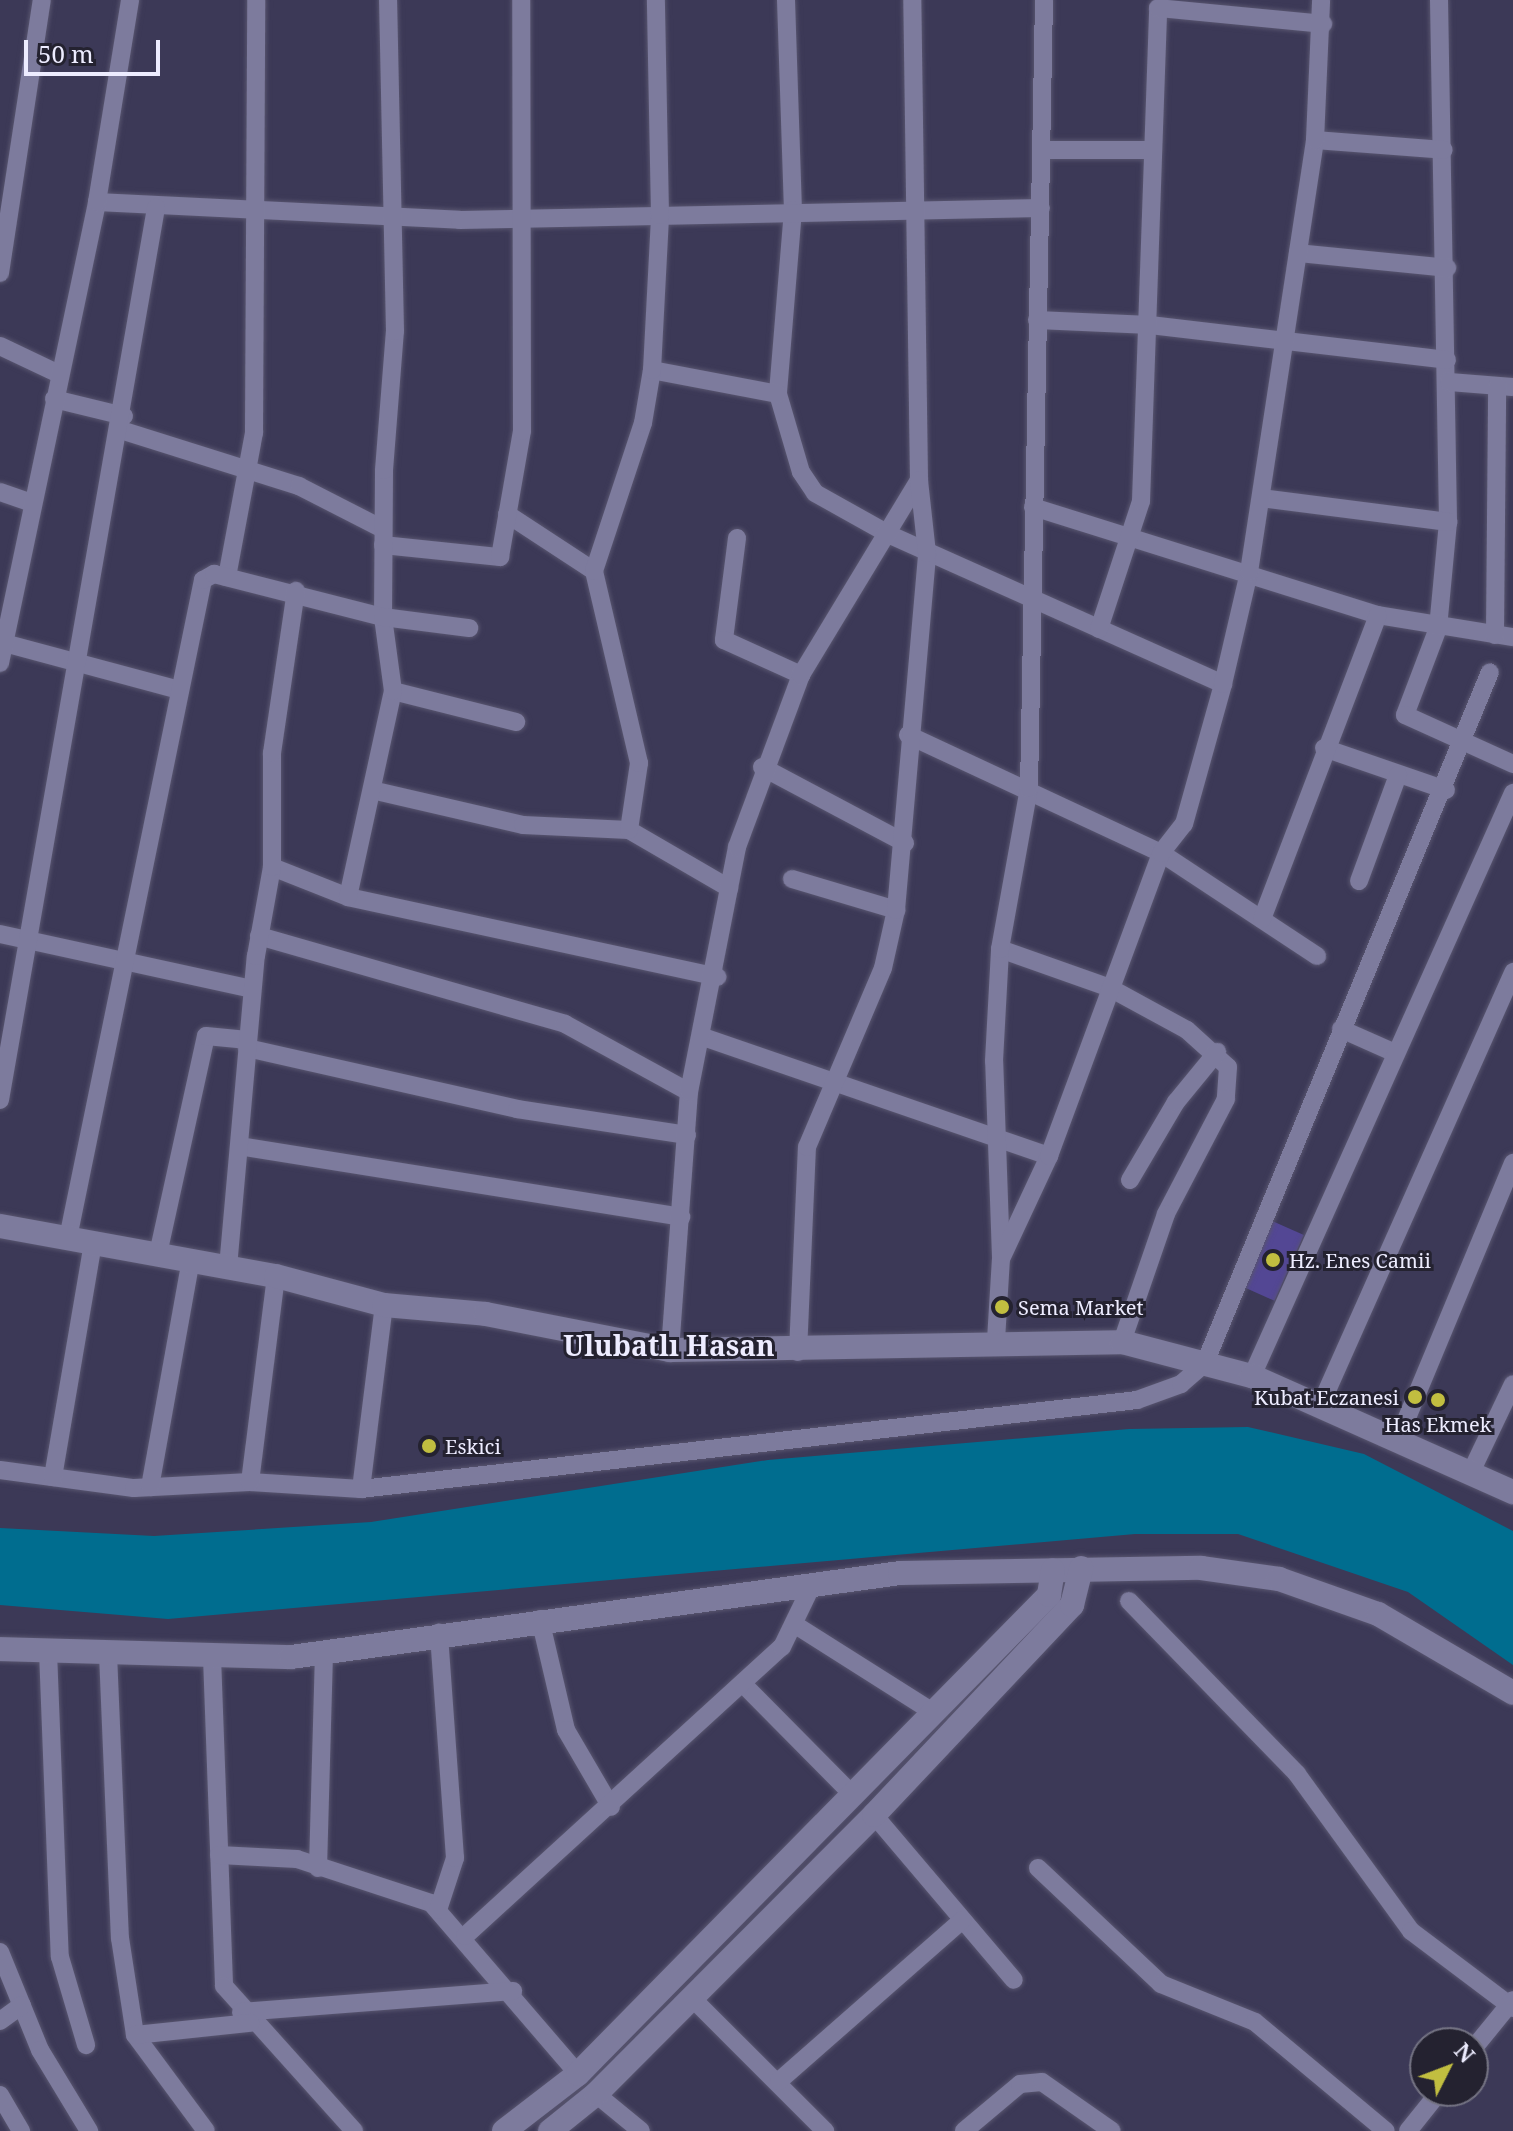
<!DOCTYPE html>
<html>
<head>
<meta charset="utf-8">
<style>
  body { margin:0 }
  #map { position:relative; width:1513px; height:2131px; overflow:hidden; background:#3c3957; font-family:"Noto Serif",serif }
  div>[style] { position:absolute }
  .water>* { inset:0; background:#006d8f }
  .building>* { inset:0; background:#534794; transform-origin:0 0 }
  .roads { filter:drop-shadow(0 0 2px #58556f) drop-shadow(0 0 2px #58556f) }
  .minor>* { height:18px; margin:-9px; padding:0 9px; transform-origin:9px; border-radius:9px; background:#7d7b9d }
  .secondary>* { height:24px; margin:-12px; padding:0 12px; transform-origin:12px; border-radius:12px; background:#7d7b9d }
  .dots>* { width:22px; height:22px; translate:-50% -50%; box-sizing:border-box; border:4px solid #242230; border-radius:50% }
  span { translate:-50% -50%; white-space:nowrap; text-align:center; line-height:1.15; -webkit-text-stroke:6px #242230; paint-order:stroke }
  .poi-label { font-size:20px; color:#edecff }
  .left { translate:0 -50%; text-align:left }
  .right { translate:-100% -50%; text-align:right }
  .district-label { font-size:28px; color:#edecff; font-weight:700 }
  .north { position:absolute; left:1409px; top:2027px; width:80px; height:80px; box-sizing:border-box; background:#242230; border:2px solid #747383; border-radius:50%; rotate:48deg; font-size:22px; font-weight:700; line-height:32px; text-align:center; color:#edecff }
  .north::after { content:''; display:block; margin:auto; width:28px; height:36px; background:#c1be40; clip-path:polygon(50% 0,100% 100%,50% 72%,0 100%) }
  .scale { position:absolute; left:24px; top:40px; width:136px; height:36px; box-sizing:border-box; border:4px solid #edecff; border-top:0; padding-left:10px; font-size:24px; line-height:28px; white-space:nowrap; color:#edecff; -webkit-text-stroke:6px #242230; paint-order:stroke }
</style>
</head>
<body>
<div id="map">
  <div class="water">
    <i style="clip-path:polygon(1248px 1427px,1364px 1454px,1513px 1531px,1513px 1665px,1408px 1592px,1238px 1534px,1135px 1534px,168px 1619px,0 1605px,0 1528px,154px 1536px,371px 1522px,768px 1460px,1129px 1429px)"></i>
  </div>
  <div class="building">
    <i style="left:1270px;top:1220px;width:37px;height:72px;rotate:24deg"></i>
  </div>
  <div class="roads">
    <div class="minor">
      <i style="left:786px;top:0;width:210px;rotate:88.1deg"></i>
      <i style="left:793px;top:210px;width:185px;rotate:94.7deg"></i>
      <i style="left:778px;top:394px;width:81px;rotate:73.6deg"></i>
      <i style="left:801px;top:472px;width:25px;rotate:56deg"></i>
      <i style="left:815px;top:493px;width:86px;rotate:29.2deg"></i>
      <i style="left:890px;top:535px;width:365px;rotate:24.1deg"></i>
      <i style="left:1439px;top:0;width:522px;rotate:89.01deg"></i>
      <i style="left:1448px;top:522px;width:106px;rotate:95.4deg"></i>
      <i style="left:1438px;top:628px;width:93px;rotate:110.8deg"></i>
      <i style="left:1405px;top:715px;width:119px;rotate:24.4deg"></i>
      <i style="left:1315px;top:140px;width:129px;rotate:4.4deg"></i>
      <i style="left:1043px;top:150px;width:108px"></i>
      <i style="left:97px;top:202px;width:363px;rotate:2.8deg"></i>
      <i style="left:460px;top:220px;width:581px;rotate:-1.18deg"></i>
      <i style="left:1298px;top:253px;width:150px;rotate:5.7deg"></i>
      <i style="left:0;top:273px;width:276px;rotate:-81.3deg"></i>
      <i style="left:1037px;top:320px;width:113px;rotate:2.5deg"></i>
      <i style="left:1150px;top:325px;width:299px;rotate:6.7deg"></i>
      <i style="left:0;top:346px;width:65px;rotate:25.4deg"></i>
      <i style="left:652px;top:370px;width:128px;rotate:10.8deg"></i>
      <i style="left:1449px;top:382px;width:64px;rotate:4.5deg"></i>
      <i style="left:54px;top:399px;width:72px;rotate:13.7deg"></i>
      <i style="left:121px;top:430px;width:187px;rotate:17.5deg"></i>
      <i style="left:299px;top:486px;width:94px;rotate:27.1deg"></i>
      <i style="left:0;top:492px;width:34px;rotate:19deg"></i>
      <i style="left:1261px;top:498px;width:189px;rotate:7.3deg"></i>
      <i style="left:1033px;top:507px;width:362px;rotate:17.4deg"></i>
      <i style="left:1378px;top:615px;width:137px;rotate:9.3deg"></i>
      <i style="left:507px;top:514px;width:104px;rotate:33.2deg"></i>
      <i style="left:737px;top:538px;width:103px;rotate:97.3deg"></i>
      <i style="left:724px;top:640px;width:85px;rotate:24.4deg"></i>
      <i style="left:383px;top:545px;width:118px;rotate:5.9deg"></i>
      <i style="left:500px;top:557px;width:128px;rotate:-80.1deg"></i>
      <i style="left:522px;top:431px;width:431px;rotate:-90.1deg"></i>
      <i style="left:227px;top:577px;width:147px;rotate:-79.4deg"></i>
      <i style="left:254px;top:433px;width:433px;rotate:-89.7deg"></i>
      <i style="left:1099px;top:629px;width:135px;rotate:-71.8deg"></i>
      <i style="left:1141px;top:501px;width:493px;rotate:-88deg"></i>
      <i style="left:1158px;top:8px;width:166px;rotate:5.5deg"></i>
      <i style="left:1495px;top:635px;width:249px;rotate:-89.5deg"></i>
      <i style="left:4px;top:643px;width:182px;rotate:15deg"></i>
      <i style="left:0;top:663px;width:471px;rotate:-78.1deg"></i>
      <i style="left:97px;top:202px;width:205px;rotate:-80.7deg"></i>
      <i style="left:393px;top:691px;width:127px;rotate:14.1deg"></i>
      <i style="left:908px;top:735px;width:279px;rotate:25deg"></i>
      <i style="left:1161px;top:853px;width:187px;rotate:33.4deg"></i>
      <i style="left:1324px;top:748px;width:129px;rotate:19deg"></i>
      <i style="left:762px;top:767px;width:162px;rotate:28deg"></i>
      <i style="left:376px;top:791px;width:151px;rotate:13deg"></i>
      <i style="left:523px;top:825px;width:106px;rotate:2.7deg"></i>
      <i style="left:629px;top:830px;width:116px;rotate:30.1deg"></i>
      <i style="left:629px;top:830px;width:68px;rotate:-81.5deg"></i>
      <i style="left:639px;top:763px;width:197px;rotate:-103.2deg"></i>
      <i style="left:594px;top:571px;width:156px;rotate:-71.7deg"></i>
      <i style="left:643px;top:423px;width:54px;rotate:-80.4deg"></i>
      <i style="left:652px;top:370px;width:155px;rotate:-87deg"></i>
      <i style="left:660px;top:215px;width:215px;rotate:-91.1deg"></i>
      <i style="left:272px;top:867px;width:82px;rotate:21.5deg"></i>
      <i style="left:348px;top:897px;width:378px;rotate:12.2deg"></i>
      <i style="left:792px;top:879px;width:109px;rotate:16.6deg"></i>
      <i style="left:1359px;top:881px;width:113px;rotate:-69.8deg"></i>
      <i style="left:348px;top:897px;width:211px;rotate:-77.7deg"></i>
      <i style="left:393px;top:691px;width:75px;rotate:-97.7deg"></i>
      <i style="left:383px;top:617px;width:147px;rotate:-89.6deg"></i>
      <i style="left:384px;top:470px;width:139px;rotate:-85.5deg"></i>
      <i style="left:395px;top:331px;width:331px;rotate:-91.2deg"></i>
      <i style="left:1262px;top:919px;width:325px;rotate:-69.1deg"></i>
      <i style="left:0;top:934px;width:258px;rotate:12.3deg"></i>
      <i style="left:259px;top:936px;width:318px;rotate:16deg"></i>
      <i style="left:565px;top:1024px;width:141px;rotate:28.7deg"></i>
      <i style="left:1000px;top:949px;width:117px;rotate:19.5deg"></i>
      <i style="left:1110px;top:988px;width:88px;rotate:28.6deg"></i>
      <i style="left:1187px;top:1030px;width:55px;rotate:42.1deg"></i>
      <i style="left:1228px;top:1067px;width:32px;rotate:94deg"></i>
      <i style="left:1226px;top:1099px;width:130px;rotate:117.6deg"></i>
      <i style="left:1166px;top:1214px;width:135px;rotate:109deg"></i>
      <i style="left:1341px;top:1029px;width:57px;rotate:23.9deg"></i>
      <i style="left:703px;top:1037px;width:366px;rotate:19deg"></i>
      <i style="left:247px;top:1048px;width:277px;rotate:12.7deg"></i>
      <i style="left:517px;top:1109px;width:172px;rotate:8.7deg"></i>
      <i style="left:0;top:1100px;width:906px;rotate:-80.08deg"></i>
      <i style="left:239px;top:1146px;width:448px;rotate:9.1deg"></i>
      <i style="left:1130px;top:1180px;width:91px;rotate:-59.5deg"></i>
      <i style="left:1176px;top:1102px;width:65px;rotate:-50.6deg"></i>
      <i style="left:68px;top:1238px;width:672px;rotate:-78.41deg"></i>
      <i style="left:203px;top:580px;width:13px;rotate:-29deg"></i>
      <i style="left:214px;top:574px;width:174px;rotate:14.3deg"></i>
      <i style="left:383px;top:617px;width:87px;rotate:7.3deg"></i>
      <i style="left:158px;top:1254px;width:223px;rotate:-77.6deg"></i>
      <i style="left:206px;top:1036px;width:42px;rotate:5.4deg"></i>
      <i style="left:1001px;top:1257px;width:196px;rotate:-92deg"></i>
      <i style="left:994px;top:1061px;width:112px;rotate:-86.9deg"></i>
      <i style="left:1000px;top:949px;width:164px;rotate:-79.8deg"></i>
      <i style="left:1029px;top:788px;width:788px;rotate:-88.91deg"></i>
      <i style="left:228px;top:1267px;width:312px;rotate:-84.9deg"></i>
      <i style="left:256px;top:956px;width:90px;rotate:-79.8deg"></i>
      <i style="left:272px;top:867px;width:114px;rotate:-90deg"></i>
      <i style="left:272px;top:753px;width:164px;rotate:-81.6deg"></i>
      <i style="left:996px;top:1340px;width:81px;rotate:-86.5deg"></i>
      <i style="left:1001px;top:1259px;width:114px;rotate:-65deg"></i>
      <i style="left:1049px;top:1156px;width:323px;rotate:-69.7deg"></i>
      <i style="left:1161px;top:853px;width:37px;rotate:-52deg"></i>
      <i style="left:1184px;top:824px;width:145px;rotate:-74.4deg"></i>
      <i style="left:1223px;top:684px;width:115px;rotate:-76.9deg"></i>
      <i style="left:1249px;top:572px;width:437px;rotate:-81.3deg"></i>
      <i style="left:1315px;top:140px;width:140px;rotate:-87.5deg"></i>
      <i style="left:670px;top:1350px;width:259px;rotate:-85.8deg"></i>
      <i style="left:689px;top:1092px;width:250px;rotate:-78.9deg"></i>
      <i style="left:737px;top:847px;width:184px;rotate:-69.6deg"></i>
      <i style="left:801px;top:675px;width:228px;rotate:-58.8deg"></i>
      <i style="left:919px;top:480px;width:480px;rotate:-90.8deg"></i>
      <i style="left:798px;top:1352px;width:205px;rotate:-87.5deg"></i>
      <i style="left:807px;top:1147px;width:194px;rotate:-67deg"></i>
      <i style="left:883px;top:968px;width:59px;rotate:-77.4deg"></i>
      <i style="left:896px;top:910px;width:358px;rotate:-85deg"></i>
      <i style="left:927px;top:553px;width:73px;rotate:-96.3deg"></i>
      <i style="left:1252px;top:1376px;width:639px;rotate:-65.88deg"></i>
      <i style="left:1321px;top:1404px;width:473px;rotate:-66deg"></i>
      <i style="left:1399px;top:1437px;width:297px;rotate:-67.4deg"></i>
      <i style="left:0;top:1470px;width:135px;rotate:7.7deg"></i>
      <i style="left:134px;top:1488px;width:116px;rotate:-3deg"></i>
      <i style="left:250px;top:1482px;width:111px;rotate:3.6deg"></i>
      <i style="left:361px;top:1489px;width:781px;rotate:-6.54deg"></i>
      <i style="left:1137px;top:1400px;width:47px;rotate:-20deg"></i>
      <i style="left:1181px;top:1384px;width:32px;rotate:-41deg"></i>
      <i style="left:1205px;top:1363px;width:747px;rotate:-67.59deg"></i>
      <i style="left:1472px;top:1470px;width:95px;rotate:-64.5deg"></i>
      <i style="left:53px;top:1477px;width:238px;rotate:-80.3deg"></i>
      <i style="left:250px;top:1482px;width:208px;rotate:-82.8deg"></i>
      <i style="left:150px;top:1487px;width:231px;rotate:-79.8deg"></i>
      <i style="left:361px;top:1489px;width:185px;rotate:-82.9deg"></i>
      <i style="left:1129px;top:1601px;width:241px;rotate:45.8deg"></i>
      <i style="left:1297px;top:1774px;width:194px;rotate:54deg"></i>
      <i style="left:1411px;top:1931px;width:128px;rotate:37deg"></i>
      <i style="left:540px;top:1619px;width:114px;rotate:76.8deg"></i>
      <i style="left:566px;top:1730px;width:89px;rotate:59.7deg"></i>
      <i style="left:797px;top:1626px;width:161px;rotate:32.3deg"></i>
      <i style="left:48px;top:1651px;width:306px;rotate:87.8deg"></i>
      <i style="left:60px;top:1957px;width:92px;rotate:73.5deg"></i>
      <i style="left:108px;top:1654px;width:284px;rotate:87.6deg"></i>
      <i style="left:120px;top:1938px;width:98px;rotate:81.2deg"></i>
      <i style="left:135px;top:2035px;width:119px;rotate:53.5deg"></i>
      <i style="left:212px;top:1657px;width:329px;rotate:87.9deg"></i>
      <i style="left:224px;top:1986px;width:195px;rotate:48.1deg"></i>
      <i style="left:744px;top:1685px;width:153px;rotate:45.3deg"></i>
      <i style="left:874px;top:1815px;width:216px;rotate:49.7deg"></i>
      <i style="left:219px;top:1855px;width:78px;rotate:2.9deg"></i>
      <i style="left:297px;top:1859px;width:141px;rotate:18.2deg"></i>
      <i style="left:431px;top:1903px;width:225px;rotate:49.3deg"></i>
      <i style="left:318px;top:1868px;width:216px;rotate:-88.4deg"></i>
      <i style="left:1038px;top:1868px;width:169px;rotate:43.3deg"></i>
      <i style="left:1161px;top:1984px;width:101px;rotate:22deg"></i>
      <i style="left:1255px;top:2022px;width:170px;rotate:39.8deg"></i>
      <i style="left:438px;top:1910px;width:55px;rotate:-71.9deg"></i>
      <i style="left:455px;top:1858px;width:226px;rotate:-94.1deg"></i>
      <i style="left:465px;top:1936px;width:429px;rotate:-42.4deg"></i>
      <i style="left:782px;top:1647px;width:69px;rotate:-64.2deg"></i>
      <i style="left:0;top:1952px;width:106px;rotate:67.8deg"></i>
      <i style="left:40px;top:2050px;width:95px;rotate:58.8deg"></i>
      <i style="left:693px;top:1999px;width:187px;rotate:45deg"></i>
      <i style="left:241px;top:2012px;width:273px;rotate:-4.4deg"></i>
      <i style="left:0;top:2021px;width:27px;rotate:-36deg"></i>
      <i style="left:135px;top:2035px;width:116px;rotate:-6deg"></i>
      <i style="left:1473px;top:2049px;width:63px;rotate:-50.8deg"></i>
      <i style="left:779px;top:2081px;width:244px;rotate:-41.3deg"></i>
      <i style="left:596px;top:2094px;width:58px;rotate:39.4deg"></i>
      <i style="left:0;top:2095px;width:42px;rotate:59.7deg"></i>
      <i style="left:964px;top:2131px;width:73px;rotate:-40deg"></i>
      <i style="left:1020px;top:2084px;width:22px;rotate:-5deg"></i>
      <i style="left:1042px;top:2082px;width:85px;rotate:35deg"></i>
      <i style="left:1408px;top:2131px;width:51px;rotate:-51.3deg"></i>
    </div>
    <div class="secondary">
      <i style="left:0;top:1226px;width:280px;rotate:10.3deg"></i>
      <i style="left:276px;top:1276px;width:112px;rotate:15deg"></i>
      <i style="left:384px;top:1305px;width:102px;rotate:5deg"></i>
      <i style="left:486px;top:1314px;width:187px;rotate:11.1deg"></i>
      <i style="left:670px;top:1350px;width:452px;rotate:-1deg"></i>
      <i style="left:1122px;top:1342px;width:134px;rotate:14.7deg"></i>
      <i style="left:1252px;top:1376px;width:286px;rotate:24deg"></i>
      <i style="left:0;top:1649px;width:291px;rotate:1.6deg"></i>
      <i style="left:291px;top:1657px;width:615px;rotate:-7.85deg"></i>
      <i style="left:900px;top:1573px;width:301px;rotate:-1deg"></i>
      <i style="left:1201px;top:1568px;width:79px;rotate:8deg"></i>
      <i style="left:1279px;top:1579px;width:105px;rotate:19.5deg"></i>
      <i style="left:1378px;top:1614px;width:156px;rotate:30.3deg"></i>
      <i style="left:504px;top:2131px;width:93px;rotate:-37.6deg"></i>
      <i style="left:578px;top:2074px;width:672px;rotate:-45.48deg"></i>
      <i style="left:1049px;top:1595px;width:25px;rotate:-81deg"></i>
      <i style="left:550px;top:2131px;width:59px;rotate:-38.8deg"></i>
      <i style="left:596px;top:2094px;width:394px;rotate:-45.1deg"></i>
      <i style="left:874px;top:1815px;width:289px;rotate:-46.7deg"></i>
      <i style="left:1072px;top:1605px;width:38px;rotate:-76deg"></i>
    </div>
  </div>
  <div class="dots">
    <i style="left:1273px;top:1260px;background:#c1be40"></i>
    <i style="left:1002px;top:1307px;background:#c1be40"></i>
    <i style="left:1415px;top:1397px;background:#c1be40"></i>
    <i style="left:1438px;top:1400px;background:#c1be40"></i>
    <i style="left:429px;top:1446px;background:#c1be40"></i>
  </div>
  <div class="poi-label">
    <span class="left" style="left:1289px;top:1260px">Hz. Enes Camii</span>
    <span class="left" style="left:1018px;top:1307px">Sema Market</span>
    <span class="right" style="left:1399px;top:1397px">Kubat Eczanesi</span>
    <span style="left:1438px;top:1424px">Has Ekmek</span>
    <span class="left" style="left:445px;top:1446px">Eskici</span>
  </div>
  <div class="district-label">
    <span style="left:669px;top:1345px">Ulubatlı Hasan</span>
  </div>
  <div class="north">N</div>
  <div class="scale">50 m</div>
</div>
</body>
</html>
